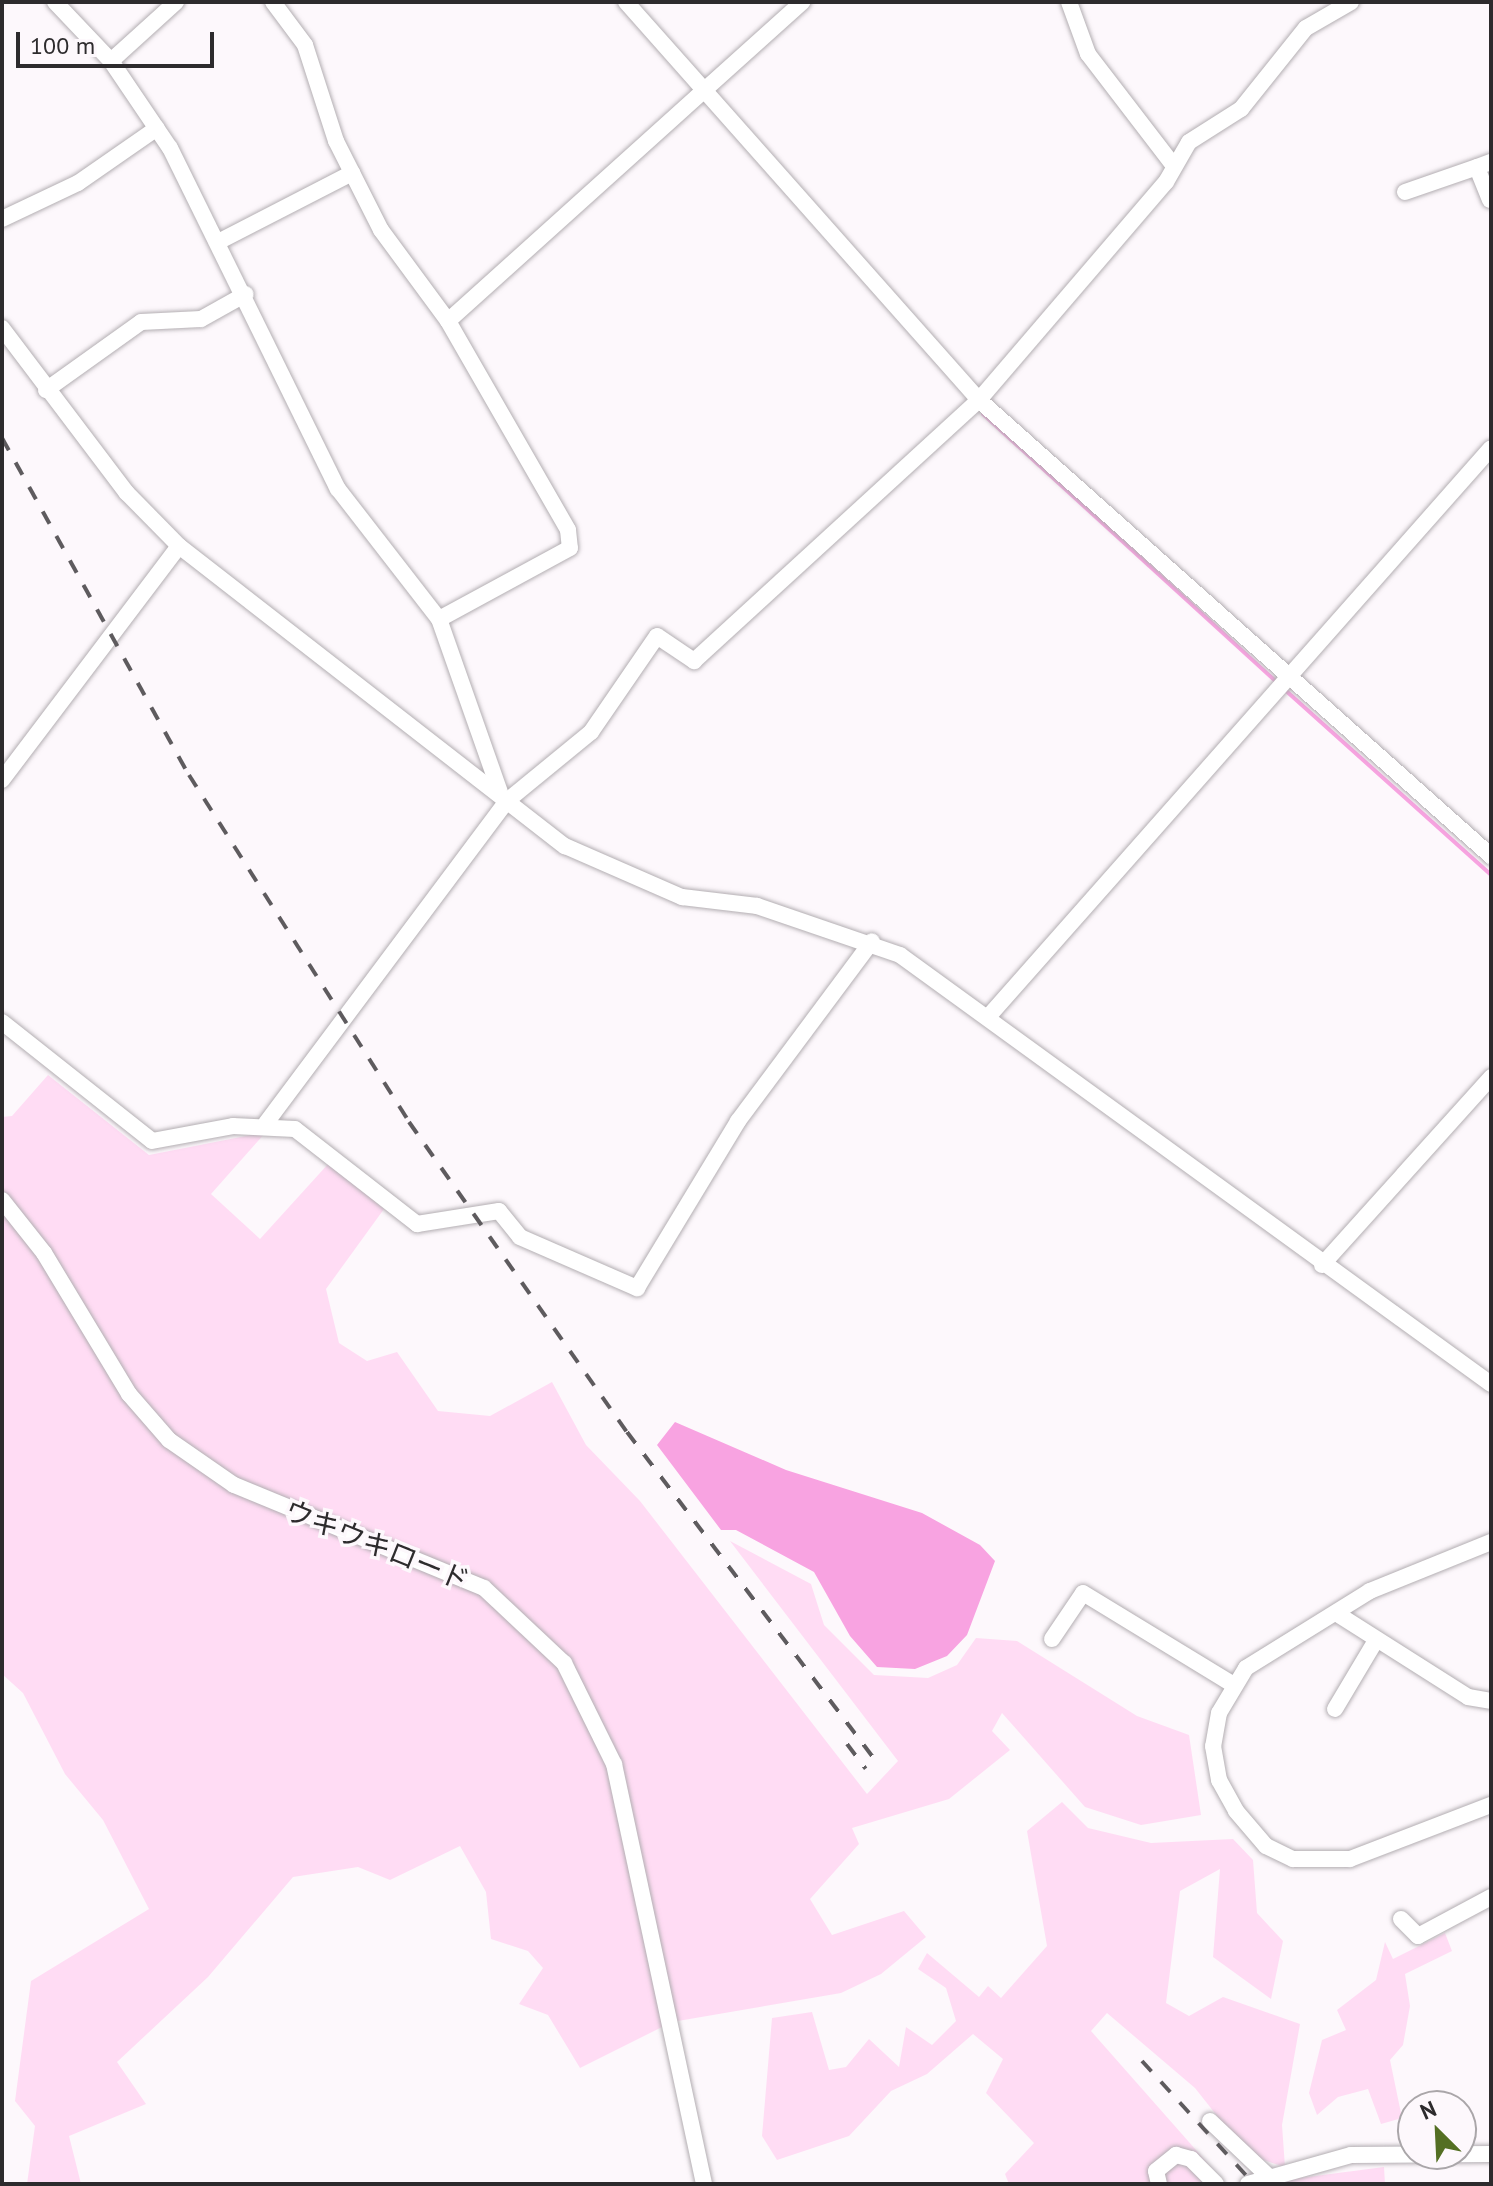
<!DOCTYPE html>
<html>
<head>
<meta charset="utf-8">
<style>
  body { margin:0 }
  #map { position:relative; width:1493px; height:2186px; overflow:hidden; background:#fdf8fc; font-family:"PT Sans","Noto Sans JP",sans-serif }
  div>[style] { position:absolute }
  .green>* { inset:0; background:#ffdcf4 }
  .water>* { inset:0; background:#f8a3e1 }
  .stream>* { height:4px; margin:-2px; padding:0 2px; transform-origin:2px; border-radius:2px; background:#f8a3e1 }
  .roads { filter:drop-shadow(0 0 2px #b3aeb2) drop-shadow(0 0 2px #b3aeb2) }
  .minor>* { height:16px; margin:-8px; padding:0 8px; transform-origin:8px; border-radius:8px; background:#fff }
  .rail>* { height:4px; margin-top:-2px; transform-origin:0; background:repeating-linear-gradient(90deg,#5e5b5e 0 14px,transparent 0 28px) }
  span { translate:-50% -50%; white-space:nowrap; text-align:center; line-height:1.15; -webkit-text-stroke:7px #fdf8fc; paint-order:stroke }
  .street-label { font-size:28px; color:#2d2b2d }
  .frame { position:absolute; inset:0; border:4px solid #2d2b2d; pointer-events:none }
  .north { position:absolute; left:1397px; top:2090px; width:80px; height:80px; box-sizing:border-box; background:#fdf8fc; border:2px solid #aaa6a9; border-radius:50%; rotate:336deg; font-size:22px; font-weight:700; line-height:32px; text-align:center; color:#2d2b2d }
  .north::after { content:''; display:block; margin:auto; width:28px; height:36px; background:#546f23; clip-path:polygon(50% 0,100% 100%,50% 72%,0 100%) }
  .scale { position:absolute; left:16px; top:32px; width:198px; height:36px; box-sizing:border-box; border:4px solid #2d2b2d; border-top:0; padding-left:10px; font-size:24px; line-height:28px; white-space:nowrap; color:#2d2b2d; -webkit-text-stroke:6px #fdf8fc; paint-order:stroke }
</style>
</head>
<body>
<div id="map">
  <div class="green">
    <i style="clip-path:polygon(48px 1075px,149px 1155px,266px 1132px,211px 1194px,260px 1239px,329px 1163px,384px 1209px,326px 1289px,339px 1343px,367px 1361px,397px 1352px,438px 1411px,490px 1416px,552px 1382px,586px 1445px,640px 1501px,867px 1794px,898px 1761px,730px 1541px,811px 1584px,824px 1625px,874px 1675px,928px 1678px,957px 1665px,976px 1638px,1017px 1641px,1137px 1716px,1189px 1735px,1201px 1815px,1141px 1825px,1085px 1807px,1002px 1713px,992px 1731px,1010px 1750px,949px 1799px,852px 1828px,859px 1844px,810px 1899px,832px 1935px,904px 1911px,926px 1937px,881px 1974px,841px 1993px,672px 2022px,580px 2068px,548px 2015px,519px 2004px,543px 1968px,528px 1951px,491px 1939px,486px 1892px,460px 1846px,390px 1880px,358px 1867px,293px 1877px,208px 1977px,117px 2062px,146px 2104px,69px 2136px,81px 2184px,27px 2184px,35px 2126px,15px 2101px,31px 1981px,149px 1909px,103px 1820px,65px 1774px,23px 1693px,2px 1674px,2px 1117px,12px 1116px)"></i>
    <i style="clip-path:polygon(1062px 1802px,1088px 1828px,1151px 1843px,1233px 1839px,1253px 1860px,1257px 1913px,1283px 1941px,1271px 1999px,1213px 1957px,1220px 1869px,1180px 1891px,1166px 2003px,1189px 2016px,1223px 1997px,1300px 2024px,1282px 2125px,1285px 2167px,1292px 2179px,1384px 2167px,1385px 2184px,1279px 2184px,1292px 2179px,1285px 2167px,1248px 2155px,1195px 2088px,1107px 2013px,1091px 2031px,1226px 2184px,1009px 2184px,1005px 2174px,1034px 2143px,986px 2093px,1003px 2059px,973px 2034px,927px 2074px,891px 2091px,849px 2136px,777px 2160px,762px 2136px,772px 2018px,812px 2012px,829px 2070px,846px 2067px,869px 2039px,899px 2067px,906px 2027px,932px 2045px,956px 2021px,946px 1988px,918px 1969px,927px 1953px,979px 1997px,988px 1986px,1001px 1998px,1047px 1946px,1027px 1831px)"></i>
    <i style="clip-path:polygon(1445px 1933px,1452px 1951px,1405px 1974px,1410px 2006px,1403px 2045px,1390px 2060px,1402px 2118px,1381px 2124px,1368px 2089px,1338px 2097px,1317px 2115px,1309px 2093px,1322px 2040px,1346px 2030px,1337px 2010px,1376px 1980px,1385px 1942px,1393px 1959px)"></i>
  </div>
  <div class="water">
    <i style="clip-path:polygon(675px 1422px,786px 1470px,922px 1513px,980px 1545px,995px 1561px,967px 1635px,947px 1656px,915px 1669px,877px 1667px,850px 1636px,814px 1572px,736px 1530px,721px 1530px,657px 1445px)"></i>
  </div>
  <div class="stream">
    <i style="left:983px;top:414px;width:399px;rotate:42.4deg"></i>
    <i style="left:1284px;top:689px;width:278px;rotate:41.9deg"></i>
  </div>
  <div class="roads">
    <div class="minor">
      <i style="left:55px;top:2px;width:81px;rotate:46.5deg"></i>
      <i style="left:111px;top:61px;width:105px;rotate:55.9deg"></i>
      <i style="left:170px;top:148px;width:380px;rotate:63.8deg"></i>
      <i style="left:338px;top:489px;width:165px;rotate:52.2deg"></i>
      <i style="left:439px;top:619px;width:183px;rotate:70.6deg"></i>
      <i style="left:273px;top:2px;width:54px;rotate:53.3deg"></i>
      <i style="left:305px;top:45px;width:101px;rotate:72.1deg"></i>
      <i style="left:336px;top:141px;width:100px;rotate:63.2deg"></i>
      <i style="left:381px;top:230px;width:113px;rotate:53.6deg"></i>
      <i style="left:448px;top:321px;width:241px;rotate:60.1deg"></i>
      <i style="left:568px;top:530px;width:18px;rotate:84deg"></i>
      <i style="left:570px;top:548px;width:149px;rotate:151.5deg"></i>
      <i style="left:626px;top:2px;width:532px;rotate:48.43deg"></i>
      <i style="left:979px;top:400px;width:686px;rotate:41.69deg"></i>
      <i style="left:1069px;top:2px;width:55px;rotate:69.9deg"></i>
      <i style="left:1088px;top:54px;width:141px;rotate:52.5deg"></i>
      <i style="left:111px;top:61px;width:88px;rotate:-42.2deg"></i>
      <i style="left:1405px;top:192px;width:76px;rotate:-19.1deg"></i>
      <i style="left:1490px;top:200px;width:35px;rotate:-112deg"></i>
      <i style="left:1477px;top:167px;width:15px;rotate:-20deg"></i>
      <i style="left:2px;top:219px;width:84px;rotate:-25.3deg"></i>
      <i style="left:78px;top:183px;width:96px;rotate:-34.8deg"></i>
      <i style="left:218px;top:242px;width:151px;rotate:-27.2deg"></i>
      <i style="left:448px;top:321px;width:477px;rotate:-42deg"></i>
      <i style="left:2px;top:328px;width:207px;rotate:52.9deg"></i>
      <i style="left:127px;top:493px;width:74px;rotate:45.5deg"></i>
      <i style="left:179px;top:546px;width:489px;rotate:37.9deg"></i>
      <i style="left:565px;top:846px;width:128px;rotate:23.6deg"></i>
      <i style="left:682px;top:897px;width:76px;rotate:6.8deg"></i>
      <i style="left:757px;top:906px;width:151px;rotate:18.9deg"></i>
      <i style="left:900px;top:955px;width:730px;rotate:35.98deg"></i>
      <i style="left:46px;top:390px;width:117px;rotate:-35.6deg"></i>
      <i style="left:141px;top:322px;width:60px;rotate:-2.9deg"></i>
      <i style="left:201px;top:319px;width:51px;rotate:-29.1deg"></i>
      <i style="left:2px;top:780px;width:293px;rotate:-52.9deg"></i>
      <i style="left:988px;top:1017px;width:759px;rotate:-48.52deg"></i>
      <i style="left:2px;top:1022px;width:191px;rotate:38.4deg"></i>
      <i style="left:152px;top:1141px;width:82px;rotate:-10.5deg"></i>
      <i style="left:233px;top:1126px;width:62px;rotate:2.8deg"></i>
      <i style="left:295px;top:1129px;width:155px;rotate:37.9deg"></i>
      <i style="left:417px;top:1224px;width:83px;rotate:-9deg"></i>
      <i style="left:499px;top:1211px;width:33px;rotate:51deg"></i>
      <i style="left:520px;top:1237px;width:128px;rotate:23.6deg"></i>
      <i style="left:637px;top:1288px;width:195px;rotate:-58.8deg"></i>
      <i style="left:738px;top:1121px;width:224px;rotate:-53.3deg"></i>
      <i style="left:266px;top:1123px;width:404px;rotate:-53.2deg"></i>
      <i style="left:508px;top:800px;width:107px;rotate:-39.3deg"></i>
      <i style="left:591px;top:732px;width:116px;rotate:-55.5deg"></i>
      <i style="left:657px;top:636px;width:45px;rotate:34deg"></i>
      <i style="left:694px;top:661px;width:386px;rotate:-42.5deg"></i>
      <i style="left:979px;top:400px;width:287px;rotate:-49.4deg"></i>
      <i style="left:1166px;top:182px;width:46px;rotate:-60.1deg"></i>
      <i style="left:1189px;top:142px;width:62px;rotate:-32.4deg"></i>
      <i style="left:1241px;top:109px;width:104px;rotate:-51.3deg"></i>
      <i style="left:1306px;top:28px;width:52px;rotate:-30deg"></i>
      <i style="left:2px;top:1200px;width:68px;rotate:51.6deg"></i>
      <i style="left:44px;top:1253px;width:165px;rotate:58.9deg"></i>
      <i style="left:129px;top:1394px;width:61px;rotate:49deg"></i>
      <i style="left:169px;top:1440px;width:79px;rotate:34.7deg"></i>
      <i style="left:234px;top:1485px;width:270px;rotate:22.4deg"></i>
      <i style="left:484px;top:1588px;width:110px;rotate:43.2deg"></i>
      <i style="left:564px;top:1663px;width:113px;rotate:63.7deg"></i>
      <i style="left:614px;top:1764px;width:430px;rotate:77.9deg"></i>
      <i style="left:1322px;top:1265px;width:253px;rotate:-48deg"></i>
      <i style="left:1491px;top:1542px;width:131px;rotate:158deg"></i>
      <i style="left:1370px;top:1591px;width:146px;rotate:148.2deg"></i>
      <i style="left:1246px;top:1668px;width:52px;rotate:121deg"></i>
      <i style="left:1219px;top:1713px;width:34px;rotate:100deg"></i>
      <i style="left:1213px;top:1746px;width:35px;rotate:80deg"></i>
      <i style="left:1219px;top:1780px;width:35px;rotate:61deg"></i>
      <i style="left:1236px;top:1811px;width:46px;rotate:49.4deg"></i>
      <i style="left:1266px;top:1846px;width:30px;rotate:26deg"></i>
      <i style="left:1293px;top:1859px;width:57px"></i>
      <i style="left:1350px;top:1859px;width:151px;rotate:-21deg"></i>
      <i style="left:1339px;top:1615px;width:153px;rotate:32.4deg"></i>
      <i style="left:1468px;top:1697px;width:23px;rotate:10deg"></i>
      <i style="left:1052px;top:1639px;width:55px;rotate:-56deg"></i>
      <i style="left:1083px;top:1593px;width:175px;rotate:31.4deg"></i>
      <i style="left:1335px;top:1709px;width:78px;rotate:-59.2deg"></i>
      <i style="left:1401px;top:1919px;width:24px;rotate:45deg"></i>
      <i style="left:1418px;top:1936px;width:83px;rotate:-28.1deg"></i>
      <i style="left:1210px;top:2121px;width:80px;rotate:43.5deg"></i>
      <i style="left:1159px;top:2184px;width:13px;rotate:-103deg"></i>
      <i style="left:1156px;top:2171px;width:26px;rotate:-39deg"></i>
      <i style="left:1176px;top:2155px;width:16px;rotate:15deg"></i>
      <i style="left:1191px;top:2159px;width:35px;rotate:45deg"></i>
      <i style="left:1248px;top:2184px;width:107px;rotate:-15.7deg"></i>
      <i style="left:1351px;top:2155px;width:140px;rotate:-0.4deg"></i>
    </div>
  </div>
  <div class="rail">
    <i style="left:2px;top:438px;width:385px;rotate:61deg"></i>
    <i style="left:189px;top:775px;width:411px;rotate:57.6deg"></i>
    <i style="left:409px;top:1122px;width:379px;rotate:54.9deg"></i>
    <i style="left:627px;top:1432px;width:411px;rotate:52.9deg"></i>
    <i style="left:847px;top:1744px;width:31px;rotate:53deg"></i>
    <i style="left:1142px;top:2061px;width:166px;rotate:47.7deg"></i>
  </div>
  <div class="street-label">
    <span style="left:377px;top:1545px;rotate:22deg">ウキウキロード</span>
  </div>
  <div class="frame"></div>
  <div class="north">N</div>
  <div class="scale">100 m</div>
</div>
</body>
</html>
